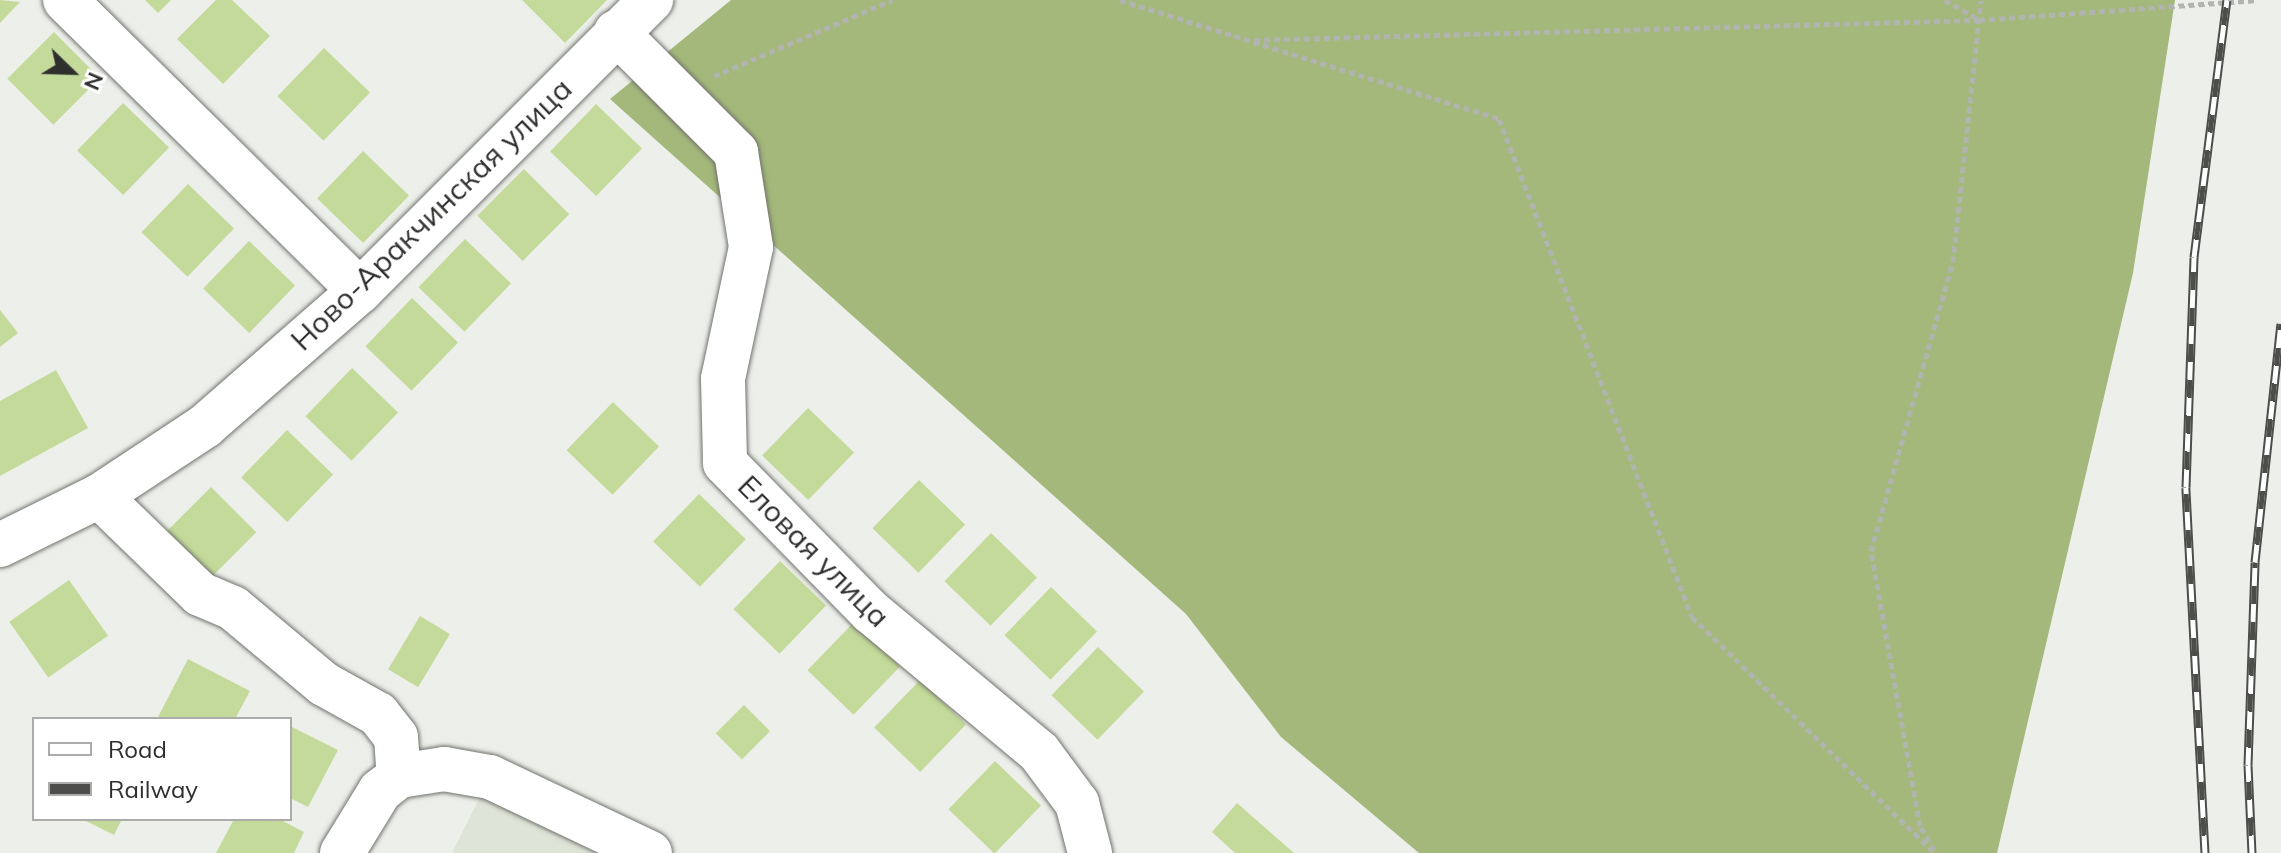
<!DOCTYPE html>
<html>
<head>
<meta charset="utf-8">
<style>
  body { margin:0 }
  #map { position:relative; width:2281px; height:853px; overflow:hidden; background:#edf0ea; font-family:Mulish,sans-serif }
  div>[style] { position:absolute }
  .built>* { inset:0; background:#dfe4d8 }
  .forest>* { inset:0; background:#a3b87a }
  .building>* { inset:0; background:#c4da9a; transform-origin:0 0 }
  .path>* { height:5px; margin-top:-2.5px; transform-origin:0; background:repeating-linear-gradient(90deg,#b1b4af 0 6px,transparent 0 10px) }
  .roads { filter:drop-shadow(0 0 2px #71736e) drop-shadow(0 0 2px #71736e) }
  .minor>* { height:44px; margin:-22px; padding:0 22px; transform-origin:22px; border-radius:22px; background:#fff }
  .rail>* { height:9px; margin-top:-4.5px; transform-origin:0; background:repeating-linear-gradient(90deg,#fff 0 18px,#4d4e4c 0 36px); box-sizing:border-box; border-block:2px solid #4d4e4c }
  span { translate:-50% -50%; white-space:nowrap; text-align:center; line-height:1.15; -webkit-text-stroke:6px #fff; paint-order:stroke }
  .street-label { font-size:30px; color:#2f302e }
  .legend { position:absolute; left:32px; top:717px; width:260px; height:104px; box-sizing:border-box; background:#fff; border:2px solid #acacab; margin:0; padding:10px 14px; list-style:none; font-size:24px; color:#2f302e }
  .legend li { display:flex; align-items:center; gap:16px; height:40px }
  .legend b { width:40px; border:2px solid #acacab }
  .north { position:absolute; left:32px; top:32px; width:80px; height:80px; -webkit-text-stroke:6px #fff; paint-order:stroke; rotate:113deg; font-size:22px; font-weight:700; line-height:32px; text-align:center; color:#2f302e }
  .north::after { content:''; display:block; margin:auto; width:28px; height:36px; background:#2f302e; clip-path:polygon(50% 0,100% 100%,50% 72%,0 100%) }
</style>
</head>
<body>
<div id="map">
  <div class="built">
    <i style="clip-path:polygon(480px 797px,612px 853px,452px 853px)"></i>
  </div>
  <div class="forest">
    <i style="clip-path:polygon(731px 0,2175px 0,2133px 273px,1997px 853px,1419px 853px,1281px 737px,1186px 614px,610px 99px)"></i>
  </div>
  <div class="building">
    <i style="clip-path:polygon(0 0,20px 2px,0 23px)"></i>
    <i style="clip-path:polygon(145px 0,171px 0,158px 13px)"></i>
    <i style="clip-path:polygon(216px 0,232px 0,270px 36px,223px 84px,177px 39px)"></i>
    <i style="clip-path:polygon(522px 0,607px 0,565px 43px)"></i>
    <i style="left:54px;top:32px;width:65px;height:66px;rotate:45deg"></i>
    <i style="left:324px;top:48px;width:64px;height:67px;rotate:44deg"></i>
    <i style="left:123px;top:103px;width:64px;height:66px;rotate:44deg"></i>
    <i style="left:596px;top:104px;width:64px;height:66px;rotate:44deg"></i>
    <i style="left:363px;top:151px;width:64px;height:66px;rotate:44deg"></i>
    <i style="left:524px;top:169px;width:64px;height:66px;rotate:45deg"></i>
    <i style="left:188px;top:184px;width:64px;height:67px;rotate:44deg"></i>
    <i style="left:465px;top:239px;width:64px;height:67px;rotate:44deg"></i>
    <i style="left:249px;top:241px;width:64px;height:66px;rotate:44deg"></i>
    <i style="left:412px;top:298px;width:64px;height:67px;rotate:44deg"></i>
    <i style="clip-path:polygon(0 310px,18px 333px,0 347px)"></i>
    <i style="left:352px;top:368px;width:64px;height:67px;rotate:44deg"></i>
    <i style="clip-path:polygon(56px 370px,88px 428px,0 476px,0 401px)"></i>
    <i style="left:613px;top:402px;width:64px;height:67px;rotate:44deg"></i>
    <i style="left:808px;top:408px;width:64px;height:66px;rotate:44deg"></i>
    <i style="left:287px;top:430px;width:64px;height:66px;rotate:44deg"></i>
    <i style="left:919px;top:480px;width:64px;height:67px;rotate:44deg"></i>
    <i style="left:211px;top:487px;width:64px;height:67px;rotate:45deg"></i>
    <i style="left:699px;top:494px;width:65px;height:66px;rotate:44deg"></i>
    <i style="left:991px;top:533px;width:64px;height:67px;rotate:44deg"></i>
    <i style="left:780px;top:561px;width:64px;height:67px;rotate:44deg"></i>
    <i style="left:69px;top:580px;width:68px;height:73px;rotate:55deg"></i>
    <i style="left:1051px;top:587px;width:64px;height:67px;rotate:44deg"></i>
    <i style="left:420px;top:616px;width:35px;height:62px;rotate:31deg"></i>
    <i style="left:854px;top:622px;width:64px;height:67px;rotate:44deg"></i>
    <i style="left:1098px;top:647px;width:64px;height:67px;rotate:44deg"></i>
    <i style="clip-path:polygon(188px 659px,250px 691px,235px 719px,158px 717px)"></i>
    <i style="left:920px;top:680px;width:64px;height:66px;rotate:44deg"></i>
    <i style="left:744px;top:705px;width:37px;height:40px;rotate:45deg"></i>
    <i style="clip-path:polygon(290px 726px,338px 750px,308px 807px,290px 798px)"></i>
    <i style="left:995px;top:761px;width:64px;height:67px;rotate:44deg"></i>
    <i style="clip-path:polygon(1237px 803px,1294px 853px,1235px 853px,1212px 832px)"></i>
    <i style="clip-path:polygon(82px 819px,122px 819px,114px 835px)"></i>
    <i style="clip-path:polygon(234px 819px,279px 819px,304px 832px,294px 853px,216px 853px)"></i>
  </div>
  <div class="path">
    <i style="left:1120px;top:0;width:397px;rotate:17.4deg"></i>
    <i style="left:1499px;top:119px;width:534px;rotate:68.82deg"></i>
    <i style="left:1692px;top:617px;width:339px;rotate:44.2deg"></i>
    <i style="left:1945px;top:0;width:39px;rotate:30deg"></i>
    <i style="left:1254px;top:40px;width:725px;rotate:-1.58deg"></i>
    <i style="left:1979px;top:20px;width:277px;rotate:-4.1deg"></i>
    <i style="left:714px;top:76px;width:194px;rotate:-23.1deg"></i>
    <i style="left:1934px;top:850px;width:28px;rotate:-120deg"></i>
    <i style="left:1920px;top:826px;width:279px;rotate:-100.1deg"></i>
    <i style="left:1871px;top:551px;width:300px;rotate:-74.2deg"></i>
    <i style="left:1953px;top:262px;width:263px;rotate:-83.9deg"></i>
  </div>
  <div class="roads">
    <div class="minor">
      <i style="left:65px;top:0;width:414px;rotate:44.6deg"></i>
      <i style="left:616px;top:32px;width:170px;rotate:45deg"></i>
      <i style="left:736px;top:152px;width:96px;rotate:81deg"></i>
      <i style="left:751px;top:247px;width:135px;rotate:102deg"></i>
      <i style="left:723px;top:379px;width:84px;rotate:88.6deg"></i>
      <i style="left:725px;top:463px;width:209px;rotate:45.6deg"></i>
      <i style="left:871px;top:612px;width:219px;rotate:39.8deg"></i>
      <i style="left:1039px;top:752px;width:64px;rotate:53.3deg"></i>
      <i style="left:1077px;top:803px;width:52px;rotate:75.4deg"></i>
      <i style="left:99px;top:496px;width:141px;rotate:44.1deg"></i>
      <i style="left:200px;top:594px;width:36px;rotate:23deg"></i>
      <i style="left:233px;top:608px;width:119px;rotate:39.9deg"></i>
      <i style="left:324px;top:684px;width:62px;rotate:29.1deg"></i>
      <i style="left:378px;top:714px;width:29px;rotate:52deg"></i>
      <i style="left:396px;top:737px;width:39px;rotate:86deg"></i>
      <i style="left:399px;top:776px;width:46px;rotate:-8.8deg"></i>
      <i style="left:444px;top:769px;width:47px;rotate:9.9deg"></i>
      <i style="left:490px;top:777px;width:177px;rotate:25.4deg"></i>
      <i style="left:0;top:545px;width:110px;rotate:-26.3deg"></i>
      <i style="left:99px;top:496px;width:127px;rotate:-33.4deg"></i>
      <i style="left:205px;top:426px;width:206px;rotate:-41.1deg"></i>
      <i style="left:360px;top:291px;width:412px;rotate:-45deg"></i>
      <i style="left:342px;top:853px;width:73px;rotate:-58.5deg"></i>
      <i style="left:380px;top:791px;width:24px;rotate:-38deg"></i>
    </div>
  </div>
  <div class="rail">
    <i style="left:2205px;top:853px;width:366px;rotate:-93deg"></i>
    <i style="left:2186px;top:487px;width:230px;rotate:-88deg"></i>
    <i style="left:2194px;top:257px;width:259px;rotate:-82.7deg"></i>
    <i style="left:2252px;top:853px;width:88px;rotate:-92.6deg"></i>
    <i style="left:2248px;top:765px;width:203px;rotate:-88deg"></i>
    <i style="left:2255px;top:562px;width:240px;rotate:-83.8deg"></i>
  </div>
  <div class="street-label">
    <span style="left:431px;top:214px;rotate:-44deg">Ново-Аракчинская улица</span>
    <span style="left:814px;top:551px;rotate:45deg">Еловая улица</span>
  </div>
  <ul class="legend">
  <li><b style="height:10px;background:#fff"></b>Road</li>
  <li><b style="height:10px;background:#4d4e4c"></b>Railway</li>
  </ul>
  <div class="north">N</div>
</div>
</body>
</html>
